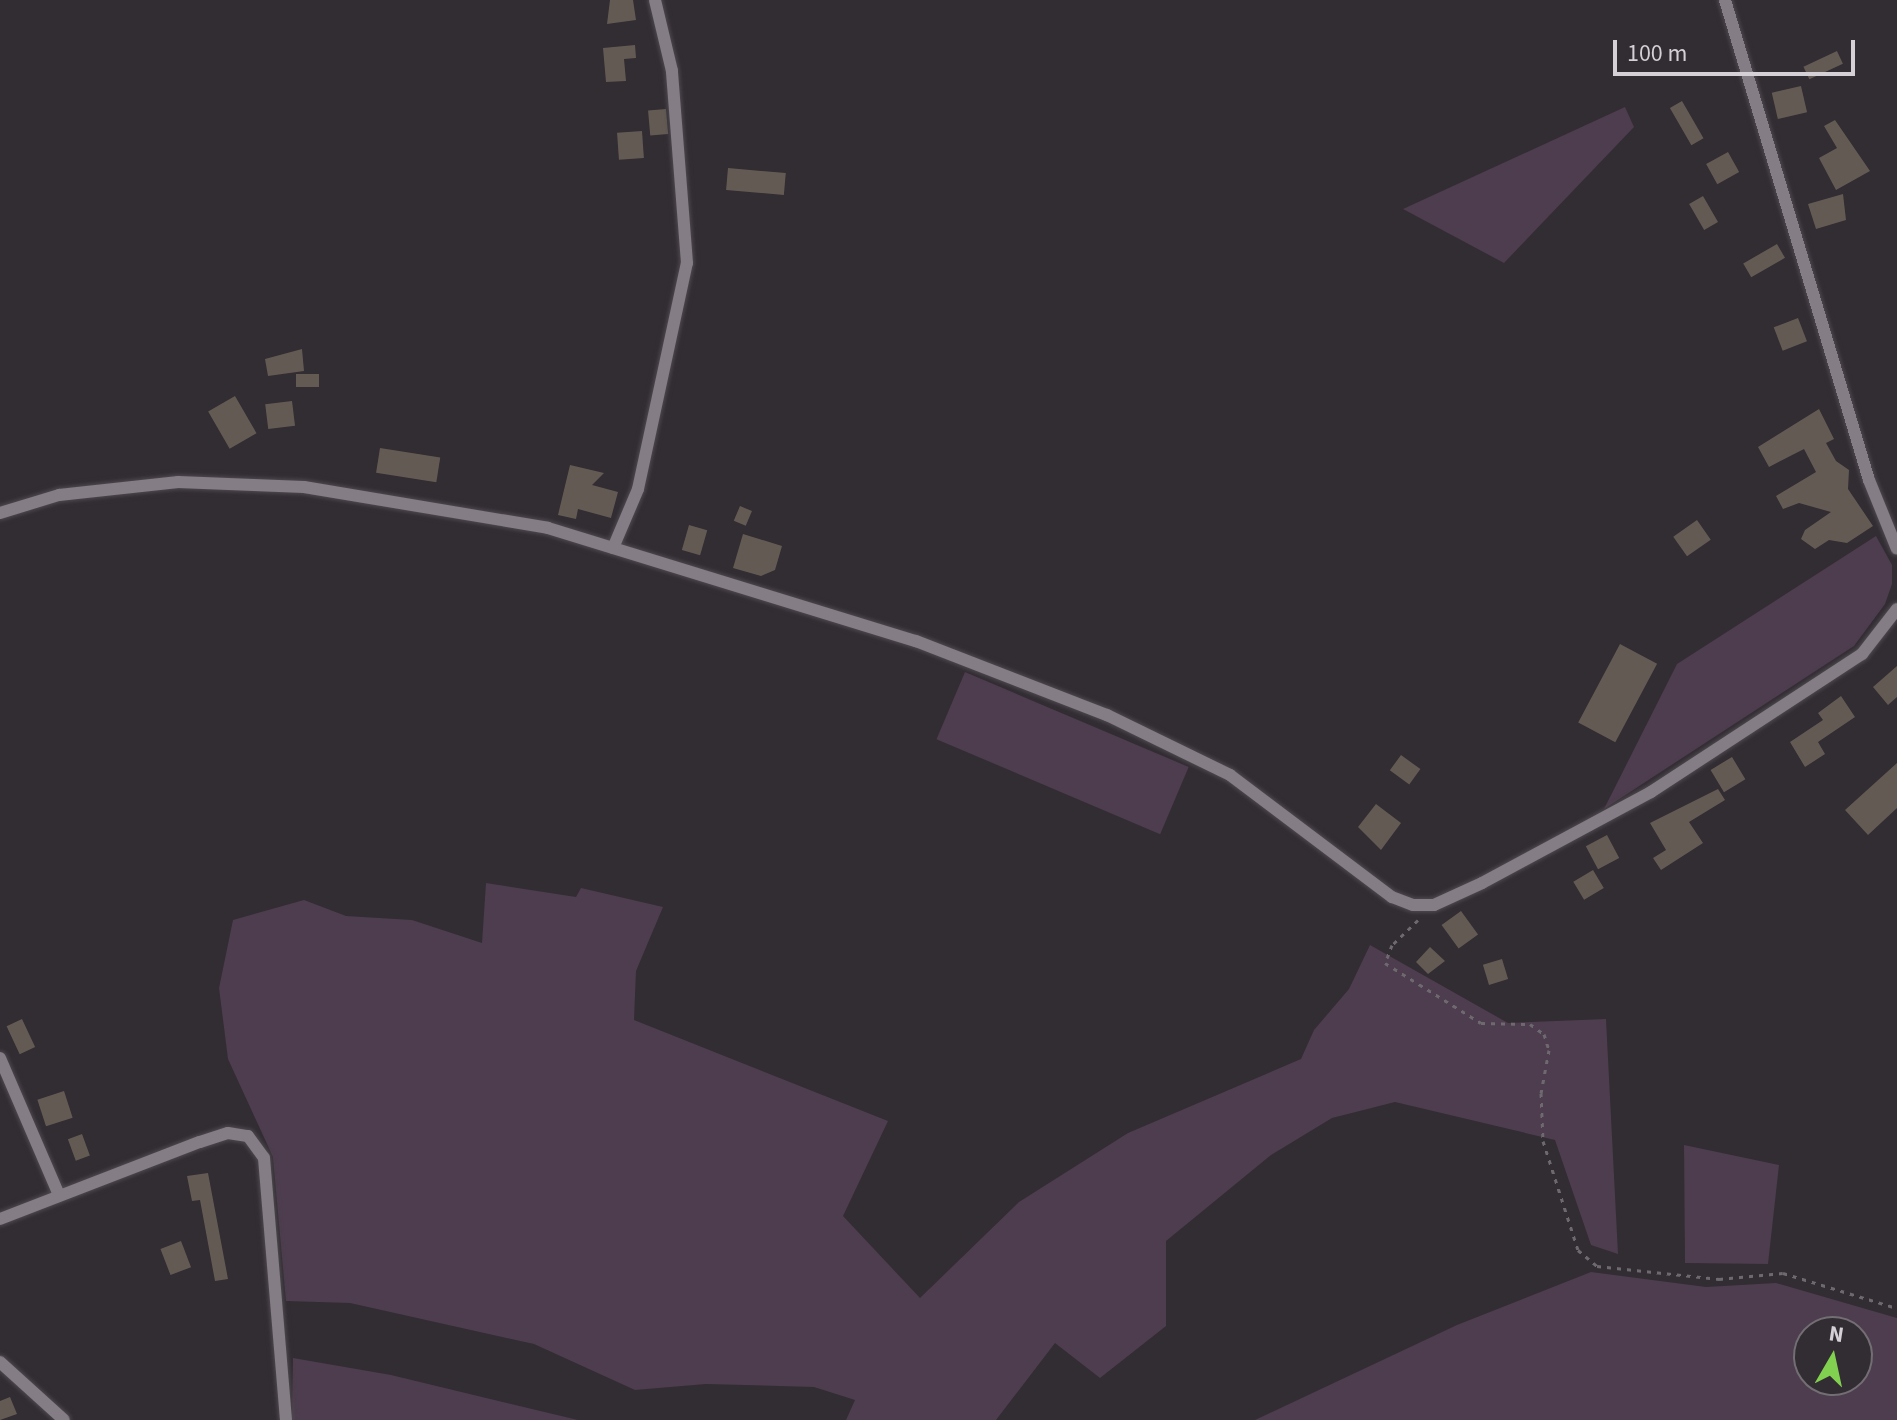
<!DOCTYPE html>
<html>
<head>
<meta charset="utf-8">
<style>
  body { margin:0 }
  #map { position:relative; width:1897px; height:1420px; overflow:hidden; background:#322c33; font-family:"Source Sans 3",sans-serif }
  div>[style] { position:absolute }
  .green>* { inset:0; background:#4d3d4e; transform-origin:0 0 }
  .building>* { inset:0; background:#635b53; transform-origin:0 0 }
  .path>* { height:3px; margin-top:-1.5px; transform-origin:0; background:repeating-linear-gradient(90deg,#6e696f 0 4px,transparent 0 10px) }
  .roads { filter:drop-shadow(0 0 2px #4e494f) drop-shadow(0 0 2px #4e494f) }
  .street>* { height:12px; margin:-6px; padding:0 6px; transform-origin:6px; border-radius:6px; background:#847d85 }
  span { translate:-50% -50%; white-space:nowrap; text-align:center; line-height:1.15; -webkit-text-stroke:7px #322c33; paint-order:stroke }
  .north { position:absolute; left:1793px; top:1316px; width:80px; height:80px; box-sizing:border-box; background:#322c33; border:2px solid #736e74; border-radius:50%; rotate:9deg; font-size:22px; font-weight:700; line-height:32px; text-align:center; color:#d4d0d5 }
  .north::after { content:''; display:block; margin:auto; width:28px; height:36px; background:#82d04f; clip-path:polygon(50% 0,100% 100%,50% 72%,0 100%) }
  .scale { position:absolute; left:1613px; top:40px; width:242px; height:36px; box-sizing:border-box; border:4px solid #d4d0d5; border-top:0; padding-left:10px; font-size:24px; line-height:28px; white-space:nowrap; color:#d4d0d5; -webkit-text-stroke:6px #322c33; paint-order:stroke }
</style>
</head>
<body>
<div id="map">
  <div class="green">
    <i style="clip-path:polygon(1625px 107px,1634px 127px,1504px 263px,1403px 209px)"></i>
    <i style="clip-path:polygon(1876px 536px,1892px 565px,1892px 584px,1885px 604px,1854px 646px,1604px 809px,1677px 664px)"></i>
    <i style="left:965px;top:672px;width:243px;height:73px;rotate:23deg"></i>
    <i style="clip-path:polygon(486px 883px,576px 897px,581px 888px,663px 907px,636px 971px,634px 1020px,888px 1121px,843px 1216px,920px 1298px,1019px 1202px,1128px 1133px,1301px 1059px,1314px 1030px,1349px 989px,1370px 945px,1508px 1023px,1606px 1019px,1618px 1254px,1591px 1245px,1555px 1140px,1395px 1102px,1332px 1118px,1271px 1155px,1166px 1241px,1166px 1326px,1100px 1378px,1055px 1343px,996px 1420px,846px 1420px,855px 1400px,814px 1387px,706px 1384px,635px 1390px,534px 1344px,350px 1303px,286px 1301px,273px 1157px,228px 1059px,219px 988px,233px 920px,304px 900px,346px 916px,412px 920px,482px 943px)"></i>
    <i style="clip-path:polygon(1684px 1145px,1779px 1165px,1768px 1264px,1685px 1263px)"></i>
    <i style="clip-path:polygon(evenodd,1591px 1272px,1706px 1287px,1776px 1283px,1897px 1318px,1897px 1420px,1255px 1420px,1457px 1325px,1591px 1272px,1809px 1332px,1857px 1332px,1857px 1380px,1809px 1380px,1809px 1332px)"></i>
    <i style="clip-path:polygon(293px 1358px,391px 1375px,578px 1420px,292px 1420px)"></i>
  </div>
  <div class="building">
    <i style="clip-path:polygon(610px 0,633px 0,636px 20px,607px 24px)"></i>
    <i style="clip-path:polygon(635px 45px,636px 58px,624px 59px,626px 81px,606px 82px,603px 48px)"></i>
    <i style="left:1837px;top:51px;width:14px;height:37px;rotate:65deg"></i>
    <i style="left:1801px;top:86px;width:27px;height:30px;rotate:77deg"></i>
    <i style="left:1682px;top:101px;width:43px;height:14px;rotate:60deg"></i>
    <i style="left:666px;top:109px;width:25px;height:18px;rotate:85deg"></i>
    <i style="clip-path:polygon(1835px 120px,1870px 171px,1836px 190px,1819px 158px,1837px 148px,1824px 126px)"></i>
    <i style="left:642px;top:131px;width:27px;height:25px;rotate:86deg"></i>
    <i style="left:1728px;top:152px;width:23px;height:25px;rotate:61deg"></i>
    <i style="left:728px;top:168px;width:58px;height:22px;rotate:5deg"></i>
    <i style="clip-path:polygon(1843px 194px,1846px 220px,1816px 229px,1808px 204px)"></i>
    <i style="left:1703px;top:196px;width:30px;height:16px;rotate:60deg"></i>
    <i style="left:1777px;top:244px;width:16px;height:39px;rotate:60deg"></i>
    <i style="left:1798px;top:318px;width:25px;height:26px;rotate:69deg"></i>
    <i style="clip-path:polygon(302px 349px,304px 371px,268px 376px,265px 359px)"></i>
    <i style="left:296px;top:374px;width:23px;height:13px"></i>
    <i style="left:235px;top:396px;width:43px;height:31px;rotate:60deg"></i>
    <i style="left:292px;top:401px;width:25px;height:27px;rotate:83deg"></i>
    <i style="clip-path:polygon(1819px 409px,1834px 439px,1826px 443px,1836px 461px,1849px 470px,1848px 489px,1873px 526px,1847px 543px,1829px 540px,1815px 549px,1801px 539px,1805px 530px,1831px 512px,1799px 503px,1783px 509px,1776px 496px,1816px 472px,1804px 449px,1769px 467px,1758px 447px)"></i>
    <i style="left:380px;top:448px;width:61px;height:25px;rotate:9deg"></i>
    <i style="clip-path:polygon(570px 465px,604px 473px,592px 485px,618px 492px,611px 518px,578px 509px,576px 519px,558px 515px)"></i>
    <i style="left:740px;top:506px;width:13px;height:16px;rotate:23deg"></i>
    <i style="left:1697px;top:520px;width:24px;height:29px;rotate:55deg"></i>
    <i style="left:689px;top:525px;width:19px;height:26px;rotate:16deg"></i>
    <i style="clip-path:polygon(743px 534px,782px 546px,775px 570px,761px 576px,733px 568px)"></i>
    <i style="left:1620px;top:644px;width:42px;height:89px;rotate:28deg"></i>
    <i style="clip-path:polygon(1897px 666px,1897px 697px,1888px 705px,1873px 687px)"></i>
    <i style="clip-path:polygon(1841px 696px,1855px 717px,1818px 742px,1825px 754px,1805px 767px,1790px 742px,1823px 720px,1818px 713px)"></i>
    <i style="left:1401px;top:755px;width:24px;height:19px;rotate:36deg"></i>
    <i style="left:1732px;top:757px;width:26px;height:25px;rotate:59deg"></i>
    <i style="clip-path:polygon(1897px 763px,1897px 808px,1868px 835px,1845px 810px)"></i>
    <i style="clip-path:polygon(1718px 789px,1725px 800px,1689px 822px,1703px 843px,1661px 870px,1653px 858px,1666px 850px,1650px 823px)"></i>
    <i style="clip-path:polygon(1376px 804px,1401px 823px,1381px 850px,1358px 827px)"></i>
    <i style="left:1607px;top:835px;width:26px;height:24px;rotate:62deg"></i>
    <i style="left:1593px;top:870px;width:21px;height:23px;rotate:59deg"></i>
    <i style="left:1461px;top:911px;width:29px;height:24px;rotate:54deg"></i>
    <i style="clip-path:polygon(1430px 947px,1445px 961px,1428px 974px,1416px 962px)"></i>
    <i style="left:1502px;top:959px;width:21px;height:20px;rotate:73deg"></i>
    <i style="left:22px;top:1019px;width:31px;height:17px;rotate:65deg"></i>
    <i style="left:64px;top:1091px;width:28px;height:28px;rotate:72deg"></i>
    <i style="left:82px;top:1134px;width:23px;height:15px;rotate:70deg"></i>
    <i style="clip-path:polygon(208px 1173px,228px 1279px,215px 1281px,200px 1200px,192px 1201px,187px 1176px)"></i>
    <i style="left:181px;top:1241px;width:28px;height:22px;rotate:69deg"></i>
    <i style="clip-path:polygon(10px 1397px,17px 1414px,0 1420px,0 1401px)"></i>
  </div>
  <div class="path">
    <i style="left:1418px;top:920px;width:36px;rotate:136deg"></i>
    <i style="left:1392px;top:945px;width:19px;rotate:111deg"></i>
    <i style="left:1385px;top:963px;width:113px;rotate:32deg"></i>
    <i style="left:1481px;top:1023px;width:49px;rotate:1.2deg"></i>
    <i style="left:1530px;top:1024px;width:17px;rotate:36deg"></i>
    <i style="left:1544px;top:1034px;width:17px;rotate:73deg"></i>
    <i style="left:1549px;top:1050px;width:44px;rotate:100.5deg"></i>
    <i style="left:1541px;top:1093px;width:48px;rotate:87.6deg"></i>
    <i style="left:1543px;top:1141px;width:114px;rotate:72.2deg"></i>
    <i style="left:1578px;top:1250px;width:25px;rotate:40deg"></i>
    <i style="left:1597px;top:1266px;width:123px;rotate:6.1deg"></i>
    <i style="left:1719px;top:1279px;width:64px;rotate:-5.4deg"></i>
    <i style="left:1783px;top:1273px;width:119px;rotate:17.1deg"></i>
  </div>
  <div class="roads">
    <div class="street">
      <i style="left:1725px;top:0;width:501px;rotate:73.3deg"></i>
      <i style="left:1869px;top:480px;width:74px;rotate:67.9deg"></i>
      <i style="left:0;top:513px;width:62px;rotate:-17deg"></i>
      <i style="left:59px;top:495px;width:120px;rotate:-6.2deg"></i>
      <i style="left:178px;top:482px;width:126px;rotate:2.3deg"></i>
      <i style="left:304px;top:487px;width:247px;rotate:9.5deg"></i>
      <i style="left:548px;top:528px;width:385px;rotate:17.1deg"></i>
      <i style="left:916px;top:641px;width:205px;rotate:21.2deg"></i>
      <i style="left:1107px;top:715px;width:137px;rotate:26deg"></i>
      <i style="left:1230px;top:775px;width:203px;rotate:37deg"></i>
      <i style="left:1392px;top:897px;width:22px;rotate:21deg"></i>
      <i style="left:1413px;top:905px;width:21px"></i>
      <i style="left:1434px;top:905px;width:53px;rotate:-24.6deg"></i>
      <i style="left:1482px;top:883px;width:192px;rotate:-28.3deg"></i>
      <i style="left:1651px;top:792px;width:252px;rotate:-33.2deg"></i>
      <i style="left:1862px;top:654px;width:57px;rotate:-52.1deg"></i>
      <i style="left:613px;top:548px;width:64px;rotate:-67deg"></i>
      <i style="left:638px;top:489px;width:231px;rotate:-77.8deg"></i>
      <i style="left:687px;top:263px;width:193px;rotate:-94.5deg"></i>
      <i style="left:672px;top:71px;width:73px;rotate:-103.5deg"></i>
      <i style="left:0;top:1058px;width:149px;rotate:66.7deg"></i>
      <i style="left:0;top:1219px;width:214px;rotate:-21.1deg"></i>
      <i style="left:200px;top:1142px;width:29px;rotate:-18deg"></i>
      <i style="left:228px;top:1133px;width:20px;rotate:9deg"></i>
      <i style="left:248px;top:1136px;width:27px;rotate:54deg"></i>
      <i style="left:264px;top:1158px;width:263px;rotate:85.2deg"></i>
      <i style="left:0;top:1362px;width:86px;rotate:42.2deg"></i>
    </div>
  </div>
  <div class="north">N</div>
  <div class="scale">100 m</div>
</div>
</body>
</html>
